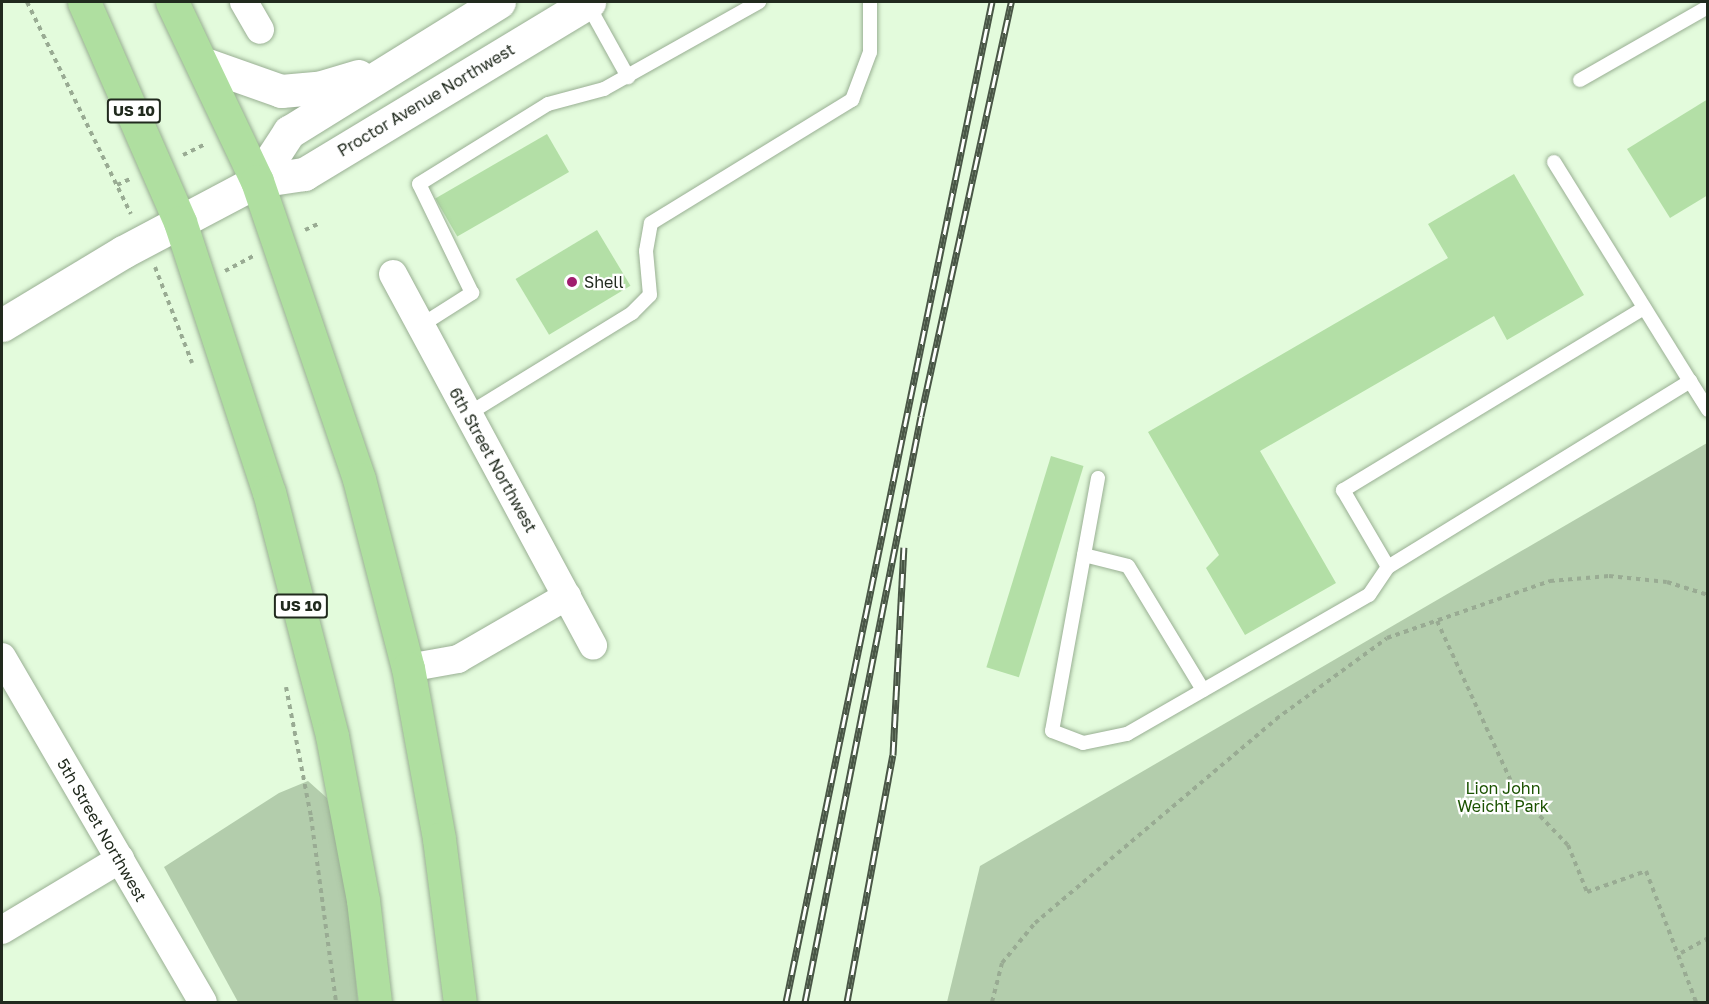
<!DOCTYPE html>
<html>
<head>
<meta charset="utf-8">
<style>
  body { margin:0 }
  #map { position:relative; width:1709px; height:1004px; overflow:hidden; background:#e3fbdc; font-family:"Golos Text",sans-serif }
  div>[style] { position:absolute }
  .green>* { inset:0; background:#b3cdac }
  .building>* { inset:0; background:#b3dfa6; transform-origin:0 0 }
  .path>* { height:4px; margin-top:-2px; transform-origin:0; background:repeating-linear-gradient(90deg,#99ab93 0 4.5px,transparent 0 9px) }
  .roads { filter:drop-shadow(0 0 2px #99af93) drop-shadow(0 0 2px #99af93) }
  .lane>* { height:14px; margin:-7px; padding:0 7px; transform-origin:7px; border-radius:7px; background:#fff }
  .street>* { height:28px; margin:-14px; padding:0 14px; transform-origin:14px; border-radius:14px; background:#fff }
  .secondary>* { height:33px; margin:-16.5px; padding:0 16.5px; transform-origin:16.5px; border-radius:16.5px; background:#fff }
  .highway>* { height:33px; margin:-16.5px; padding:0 16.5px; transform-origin:16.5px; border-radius:16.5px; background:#afdfa0 }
  .rail>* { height:7px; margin-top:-3.5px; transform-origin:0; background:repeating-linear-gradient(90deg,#fff 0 14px,#495646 0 28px); box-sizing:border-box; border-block:2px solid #495646 }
  .dots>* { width:16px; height:16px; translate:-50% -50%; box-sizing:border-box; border:3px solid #fff; border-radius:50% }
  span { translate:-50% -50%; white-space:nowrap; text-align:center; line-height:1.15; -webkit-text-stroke:4.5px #fff; paint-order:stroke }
  .shield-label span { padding:2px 4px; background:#fff; border:2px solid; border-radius:4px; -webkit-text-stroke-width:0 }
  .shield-label { font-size:15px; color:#212a1e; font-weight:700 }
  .street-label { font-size:16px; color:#212a1e }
  .poi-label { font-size:16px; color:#212a1e }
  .left { translate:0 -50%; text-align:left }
  .park-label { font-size:16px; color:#1b5201 }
  .frame { position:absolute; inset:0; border:3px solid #212a1e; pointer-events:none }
</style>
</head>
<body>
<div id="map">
  <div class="green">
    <i style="clip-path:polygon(1707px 443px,1707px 1002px,947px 1002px,980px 866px)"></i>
    <i style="clip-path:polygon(308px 781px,327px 798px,345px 872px,358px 1002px,238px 1002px,164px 867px,279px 793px)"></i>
  </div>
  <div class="building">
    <i style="clip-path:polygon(1708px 99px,1708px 195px,1670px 218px,1627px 149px)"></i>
    <i style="left:547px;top:134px;width:44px;height:129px;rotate:60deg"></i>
    <i style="clip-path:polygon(1514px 174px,1584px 295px,1507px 340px,1494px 316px,1260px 451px,1336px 583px,1245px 635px,1206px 568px,1219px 555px,1148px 432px,1448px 258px,1428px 224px)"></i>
    <i style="left:597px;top:230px;width:65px;height:95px;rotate:59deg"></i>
    <i style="left:1051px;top:456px;width:34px;height:221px;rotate:17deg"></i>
  </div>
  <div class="path">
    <i style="left:27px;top:2px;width:236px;rotate:63.9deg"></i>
    <i style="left:183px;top:155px;width:25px;rotate:-26deg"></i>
    <i style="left:117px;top:185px;width:14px;rotate:-25deg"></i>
    <i style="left:305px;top:230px;width:14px;rotate:-25deg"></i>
    <i style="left:155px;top:267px;width:103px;rotate:68.9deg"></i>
    <i style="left:225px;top:271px;width:32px;rotate:-28deg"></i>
    <i style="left:1437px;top:621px;width:186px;rotate:65.2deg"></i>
    <i style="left:1515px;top:790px;width:76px;rotate:46.1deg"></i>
    <i style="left:1568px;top:845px;width:51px;rotate:68deg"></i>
    <i style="left:1587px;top:892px;width:63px;rotate:-19.6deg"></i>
    <i style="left:1646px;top:871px;width:140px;rotate:69.1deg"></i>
    <i style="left:286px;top:687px;width:132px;rotate:79.1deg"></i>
    <i style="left:311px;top:817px;width:187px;rotate:82.3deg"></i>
    <i style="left:1681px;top:953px;width:31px;rotate:-29deg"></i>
    <i style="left:992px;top:1002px;width:40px;rotate:-75.6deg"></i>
    <i style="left:1002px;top:963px;width:52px;rotate:-50.5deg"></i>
    <i style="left:1035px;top:923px;width:316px;rotate:-40.2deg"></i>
    <i style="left:1276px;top:719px;width:137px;rotate:-36.1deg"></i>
    <i style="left:1387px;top:638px;width:173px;rotate:-19.3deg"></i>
    <i style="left:1550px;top:581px;width:59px;rotate:-4.8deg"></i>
    <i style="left:1609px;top:576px;width:58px;rotate:5.9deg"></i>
    <i style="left:1667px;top:582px;width:43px;rotate:17.6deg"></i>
  </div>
  <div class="roads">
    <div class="lane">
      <i style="left:587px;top:3px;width:85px;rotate:61deg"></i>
      <i style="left:1580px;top:80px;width:147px;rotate:-29.7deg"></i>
      <i style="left:1554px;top:162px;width:258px;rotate:58.2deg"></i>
      <i style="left:1644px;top:308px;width:352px;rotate:148.8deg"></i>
      <i style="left:1343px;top:490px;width:89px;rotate:59.7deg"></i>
      <i style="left:1388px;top:567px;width:355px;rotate:-31.6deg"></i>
      <i style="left:1690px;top:381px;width:34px;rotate:58deg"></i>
      <i style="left:420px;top:326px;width:62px;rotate:-32.4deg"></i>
      <i style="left:472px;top:293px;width:121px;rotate:-115.9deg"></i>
      <i style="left:419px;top:184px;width:152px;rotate:-31.8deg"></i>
      <i style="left:548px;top:104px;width:58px;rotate:-15deg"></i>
      <i style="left:604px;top:89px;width:178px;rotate:-29.3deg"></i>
      <i style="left:468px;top:414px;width:193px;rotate:-31.6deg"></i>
      <i style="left:632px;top:313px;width:25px;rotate:-45deg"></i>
      <i style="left:650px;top:295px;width:44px;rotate:-95.2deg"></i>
      <i style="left:646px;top:251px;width:28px;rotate:-80deg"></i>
      <i style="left:651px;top:223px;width:236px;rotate:-31.5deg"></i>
      <i style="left:852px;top:100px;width:51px;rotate:-69.4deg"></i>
      <i style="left:870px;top:52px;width:50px;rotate:-90deg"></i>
      <i style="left:1098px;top:478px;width:257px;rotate:100.3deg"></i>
      <i style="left:1052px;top:731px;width:33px;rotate:21deg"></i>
      <i style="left:1083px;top:743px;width:45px;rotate:-11.6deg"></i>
      <i style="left:1127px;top:734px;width:279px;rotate:-29.9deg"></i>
      <i style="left:1369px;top:595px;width:34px;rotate:-56deg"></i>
      <i style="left:1084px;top:555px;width:45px;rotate:14deg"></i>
      <i style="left:1128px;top:566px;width:145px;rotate:58.8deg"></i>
    </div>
    <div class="street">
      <i style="left:244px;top:2px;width:32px;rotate:60deg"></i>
      <i style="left:393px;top:274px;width:422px;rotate:61.7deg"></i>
      <i style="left:2px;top:657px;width:399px;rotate:59.8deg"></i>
      <i style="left:408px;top:668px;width:51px;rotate:-10.2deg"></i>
      <i style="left:458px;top:659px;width:126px;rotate:-30deg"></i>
      <i style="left:2px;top:930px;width:138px;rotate:-31deg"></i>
    </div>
    <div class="secondary">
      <i style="left:202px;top:63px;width:84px;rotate:19.5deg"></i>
      <i style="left:281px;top:91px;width:37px;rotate:-5deg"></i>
      <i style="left:318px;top:88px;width:42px;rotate:-16.7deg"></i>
      <i style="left:257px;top:181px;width:59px;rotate:-56.9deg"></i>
      <i style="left:289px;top:132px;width:247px;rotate:-31.8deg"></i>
      <i style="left:2px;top:325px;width:141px;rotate:-31.1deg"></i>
      <i style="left:123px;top:252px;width:152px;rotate:-27.9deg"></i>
      <i style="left:257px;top:181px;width:48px;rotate:-8.5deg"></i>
      <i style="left:304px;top:174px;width:333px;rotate:-31.1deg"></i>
    </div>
    <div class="highway">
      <i style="left:84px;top:2px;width:240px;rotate:66.4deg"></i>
      <i style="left:180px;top:222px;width:284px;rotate:71.8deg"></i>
      <i style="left:269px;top:492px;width:252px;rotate:75.5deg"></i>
      <i style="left:332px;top:736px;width:167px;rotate:79.3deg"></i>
      <i style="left:363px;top:900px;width:103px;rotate:83.3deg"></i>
      <i style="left:172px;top:2px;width:198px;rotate:64.6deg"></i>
      <i style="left:257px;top:181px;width:315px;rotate:71.1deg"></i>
      <i style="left:359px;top:479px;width:195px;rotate:75.5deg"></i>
      <i style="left:408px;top:668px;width:174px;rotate:79.7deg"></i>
      <i style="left:439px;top:839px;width:164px;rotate:82.7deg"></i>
    </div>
  </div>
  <div class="rail">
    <i style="left:786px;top:1002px;width:1021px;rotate:-78.36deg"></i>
    <i style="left:805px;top:1002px;width:597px;rotate:-78.8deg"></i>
    <i style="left:921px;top:416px;width:424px;rotate:-77.7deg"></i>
    <i style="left:847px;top:1002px;width:251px;rotate:-79.5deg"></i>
    <i style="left:893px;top:755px;width:208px;rotate:-87deg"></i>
  </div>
  <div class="dots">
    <i style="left:572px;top:282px;background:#a01d6e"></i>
  </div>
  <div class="shield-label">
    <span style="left:134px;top:111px">US 10</span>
    <span style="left:301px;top:606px">US 10</span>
  </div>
  <div class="street-label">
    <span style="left:426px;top:100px;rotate:-31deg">Proctor Avenue Northwest</span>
    <span style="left:493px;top:460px;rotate:61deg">6th Street Northwest</span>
    <span style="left:102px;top:830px;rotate:60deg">5th Street Northwest</span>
  </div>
  <div class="poi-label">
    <span class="left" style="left:584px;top:282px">Shell</span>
  </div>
  <div class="park-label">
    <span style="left:1503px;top:797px">Lion John<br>Weicht Park</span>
  </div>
  <div class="frame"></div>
</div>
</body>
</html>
